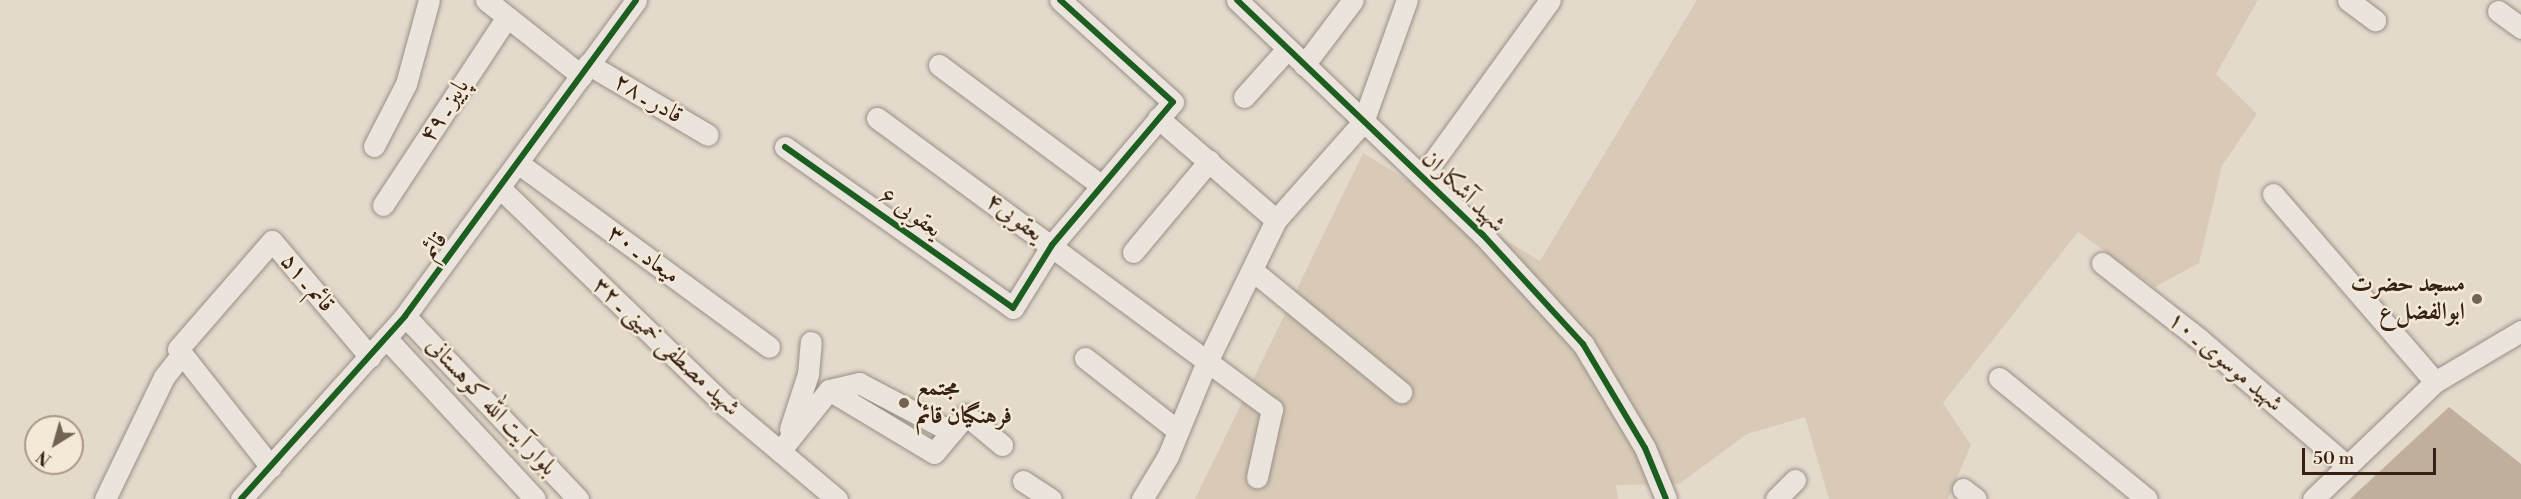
<!DOCTYPE html>
<html>
<head>
<meta charset="utf-8">
<style>
  body { margin:0 }
  #map { position:relative; width:2521px; height:499px; overflow:hidden; background:#e4dacc; font-family:"Libre Bodoni",Amiri,serif }
  div>[style] { position:absolute }
  .green>* { inset:0; background:#d8cab7 }
  .water>* { inset:0; background:#bfaf9c }
  .roads { filter:drop-shadow(0 0 2px #988f86) drop-shadow(0 0 2px #988f86) }
  .minor>* { height:21px; margin:-10.5px; padding:0 10.5px; transform-origin:10.5px; border-radius:10.5px; background:#eae4dd }
  .cycleway>* { height:6px; margin:-3px; padding:0 3px; transform-origin:3px; border-radius:3px; background:#1b5e20 }
  .dots>* { width:16px; height:16px; translate:-50% -50%; box-sizing:border-box; border:3px solid #f4e8d7; border-radius:50% }
  span { translate:-50% -50%; white-space:nowrap; text-align:center; line-height:1.15; -webkit-text-stroke:5px #f4e8d7; paint-order:stroke }
  .street-label { font-size:24px; color:#362117 }
  .poi-label { font-size:24px; color:#362117; font-weight:700 }
  .right { translate:-100% -50%; text-align:right }
  .left { translate:0 -50%; text-align:left }
  .north { position:absolute; left:24px; top:415px; width:60px; height:60px; box-sizing:border-box; background:#f4e8d7; border:2px solid #a8988a; border-radius:50%; rotate:217deg; font-size:16px; font-weight:700; line-height:24px; text-align:center; color:#362117 }
  .north::after { content:''; display:block; margin:auto; width:21px; height:27px; background:#736256; clip-path:polygon(50% 0,100% 100%,50% 72%,0 100%) }
  .scale { position:absolute; left:2302px; top:448px; width:134px; height:27px; box-sizing:border-box; border:3px solid #362117; border-top:0; padding-left:8px; font-size:18px; line-height:21px; white-space:nowrap; color:#362117; -webkit-text-stroke:4px #f4e8d7; paint-order:stroke }
</style>
</head>
<body>
<div id="map">
  <div class="green">
    <i style="clip-path:polygon(1697px 0,2258px 0,2216px 74px,2257px 114px,2222px 166px,2199px 263px,2155px 287px,2078px 232px,1943px 403px,1971px 445px,1948px 499px,1829px 499px,1805px 417px,1747px 434px,1679px 484px,1616px 485px,1618px 499px,1195px 499px,1363px 153px,1540px 261px)"></i>
  </div>
  <div class="water">
    <i style="clip-path:polygon(2449px 407px,2521px 464px,2521px 499px,2350px 499px)"></i>
  </div>
  <div class="roads">
    <div class="minor">
      <i style="left:486px;top:0;width:122px;rotate:38.4deg"></i>
      <i style="left:1237px;top:0;width:340px;rotate:43.7deg"></i>
      <i style="left:1483px;top:235px;width:148px;rotate:47.5deg"></i>
      <i style="left:1583px;top:344px;width:121px;rotate:59.2deg"></i>
      <i style="left:1645px;top:448px;width:55px;rotate:67.6deg"></i>
      <i style="left:2348px;top:0;width:34px;rotate:37deg"></i>
      <i style="left:2498px;top:11px;width:29px;rotate:36deg"></i>
      <i style="left:588px;top:64px;width:139px;rotate:30.6deg"></i>
      <i style="left:939px;top:65px;width:199px;rotate:36.6deg"></i>
      <i style="left:1304px;top:65px;width:81px;rotate:-53deg"></i>
      <i style="left:1244px;top:97px;width:64px;rotate:-48.1deg"></i>
      <i style="left:877px;top:118px;width:491px;rotate:36.4deg"></i>
      <i style="left:1272px;top:409px;width:70px;rotate:102.4deg"></i>
      <i style="left:1158px;top:118px;width:156px;rotate:40.8deg"></i>
      <i style="left:374px;top:146px;width:70px;rotate:-62.7deg"></i>
      <i style="left:406px;top:84px;width:87px;rotate:-74.7deg"></i>
      <i style="left:785px;top:147px;width:279px;rotate:35.2deg"></i>
      <i style="left:1013px;top:308px;width:74px;rotate:-58.2deg"></i>
      <i style="left:1052px;top:245px;width:187px;rotate:-49.8deg"></i>
      <i style="left:1173px;top:102px;width:152px;rotate:-137.9deg"></i>
      <i style="left:518px;top:163px;width:311px;rotate:36.2deg"></i>
      <i style="left:1422px;top:177px;width:218px;rotate:-54.1deg"></i>
      <i style="left:501px;top:189px;width:313px;rotate:44deg"></i>
      <i style="left:726px;top:406px;width:145px;rotate:40deg"></i>
      <i style="left:2273px;top:194px;width:248px;rotate:49.2deg"></i>
      <i style="left:383px;top:205px;width:225px;rotate:-56.6deg"></i>
      <i style="left:1133px;top:252px;width:119px;rotate:-50.1deg"></i>
      <i style="left:2102px;top:263px;width:122px;rotate:38deg"></i>
      <i style="left:2198px;top:338px;width:195px;rotate:40.6deg"></i>
      <i style="left:1252px;top:270px;width:193px;rotate:39.3deg"></i>
      <i style="left:405px;top:316px;width:252px;rotate:46.6deg"></i>
      <i style="left:386px;top:338px;width:219px;rotate:47.2deg"></i>
      <i style="left:1085px;top:358px;width:118px;rotate:38.1deg"></i>
      <i style="left:1999px;top:378px;width:191px;rotate:39.3deg"></i>
      <i style="left:829px;top:390px;width:31px;rotate:-13deg"></i>
      <i style="left:859px;top:383px;width:105px;rotate:27.8deg"></i>
      <i style="left:790px;top:429px;width:58px;rotate:-71.9deg"></i>
      <i style="left:808px;top:374px;width:32px;rotate:-85deg"></i>
      <i style="left:780px;top:451px;width:78px;rotate:-51.2deg"></i>
      <i style="left:829px;top:390px;width:122px;rotate:31deg"></i>
      <i style="left:934px;top:453px;width:50px;rotate:-49.9deg"></i>
      <i style="left:966px;top:415px;width:47px;rotate:39.8deg"></i>
      <i style="left:271px;top:467px;width:150px;rotate:-128.2deg"></i>
      <i style="left:178px;top:349px;width:143px;rotate:-49deg"></i>
      <i style="left:272px;top:241px;width:152px;rotate:49.8deg"></i>
      <i style="left:1023px;top:481px;width:33px;rotate:33deg"></i>
      <i style="left:1963px;top:489px;width:16px;rotate:38deg"></i>
      <i style="left:105px;top:499px;width:136px;rotate:-64.2deg"></i>
      <i style="left:164px;top:377px;width:29px;rotate:-52deg"></i>
      <i style="left:241px;top:499px;width:246px;rotate:-48.1deg"></i>
      <i style="left:405px;top:316px;width:391px;rotate:-53.8deg"></i>
      <i style="left:1142px;top:499px;width:50px;rotate:-58.8deg"></i>
      <i style="left:1168px;top:456px;width:100px;rotate:-67.6deg"></i>
      <i style="left:1206px;top:364px;width:160px;rotate:-64.1deg"></i>
      <i style="left:1276px;top:220px;width:131px;rotate:-48.4deg"></i>
      <i style="left:1363px;top:122px;width:130px;rotate:-70.2deg"></i>
      <i style="left:1776px;top:499px;width:27px;rotate:-45deg"></i>
      <i style="left:2313px;top:499px;width:169px;rotate:-43.8deg"></i>
      <i style="left:2435px;top:382px;width:100px;rotate:-30.7deg"></i>
    </div>
  </div>
  <div class="cycleway">
    <i style="left:1237px;top:0;width:340px;rotate:43.7deg"></i>
    <i style="left:1483px;top:235px;width:148px;rotate:47.5deg"></i>
    <i style="left:1583px;top:344px;width:121px;rotate:59.2deg"></i>
    <i style="left:1645px;top:448px;width:55px;rotate:67.6deg"></i>
    <i style="left:785px;top:147px;width:279px;rotate:35.2deg"></i>
    <i style="left:1013px;top:308px;width:74px;rotate:-58.2deg"></i>
    <i style="left:1052px;top:245px;width:187px;rotate:-49.8deg"></i>
    <i style="left:1173px;top:102px;width:152px;rotate:-137.9deg"></i>
    <i style="left:241px;top:499px;width:246px;rotate:-48.1deg"></i>
    <i style="left:405px;top:316px;width:391px;rotate:-53.8deg"></i>
  </div>
  <div class="dots">
    <i style="left:2477px;top:299px;background:#736256"></i>
    <i style="left:904px;top:403px;background:#736256"></i>
  </div>
  <div class="street-label">
    <span style="left:648px;top:99px;rotate:31deg">قادر ـ ۲۸</span>
    <span style="left:445px;top:111px;rotate:-57deg">پاییز ـ ۴۹</span>
    <span style="left:1463px;top:192px;rotate:44deg">شهید آشکاران</span>
    <span style="left:910px;top:213px;rotate:35deg">یعقوبی ۶</span>
    <span style="left:1014px;top:218px;rotate:36deg">یعقوبی۴</span>
    <span style="left:435px;top:246px;rotate:-53deg">قائم</span>
    <span style="left:643px;top:255px;rotate:36deg">میعاد ـ ۳۰</span>
    <span style="left:307px;top:283px;rotate:50deg">قائم ـ ۵۱</span>
    <span style="left:666px;top:347px;rotate:43deg">شهید مصطفی خمینی ـ ۳۲</span>
    <span style="left:2225px;top:362px;rotate:40deg">شهید موسوی ـ ۱۰</span>
    <span style="left:491px;top:407px;rotate:47deg">بلوار آیت الله کوهستانی</span>
  </div>
  <div class="poi-label">
    <span class="right" style="left:2465px;top:299px">مسجد حضرت<br>ابوالفضل ع</span>
    <span class="left" style="left:916px;top:403px">مجتمع<br>فرهنگیان قائم</span>
  </div>
  <div class="north">N</div>
  <div class="scale">50 m</div>
</div>
</body>
</html>
